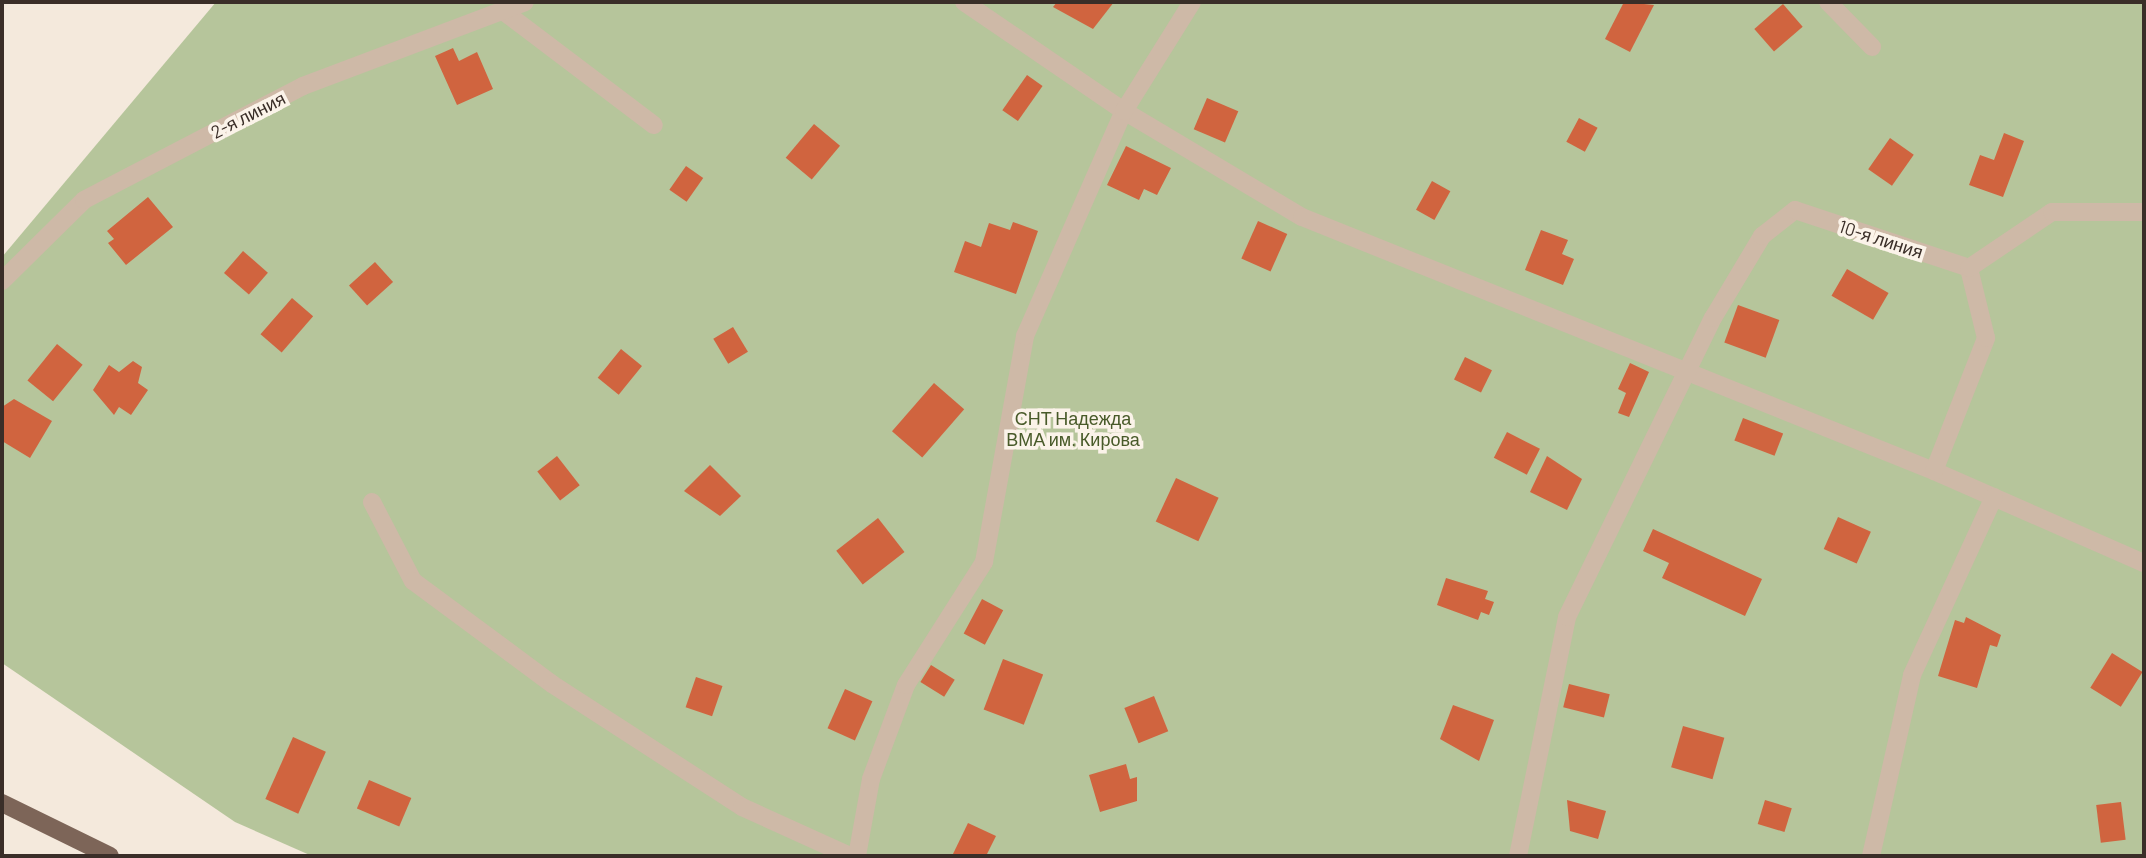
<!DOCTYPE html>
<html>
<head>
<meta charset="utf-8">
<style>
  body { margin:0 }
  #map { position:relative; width:2146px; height:858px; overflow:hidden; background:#f4e9dc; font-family:Barlow,sans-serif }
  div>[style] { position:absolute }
  .green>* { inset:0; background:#b6c59b }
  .building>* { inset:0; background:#d0643f; transform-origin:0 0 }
  .minor>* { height:18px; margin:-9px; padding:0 9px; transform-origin:9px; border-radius:9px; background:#ceb9a7 }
  .major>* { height:18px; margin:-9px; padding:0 9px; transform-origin:9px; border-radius:9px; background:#7d6558 }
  span { translate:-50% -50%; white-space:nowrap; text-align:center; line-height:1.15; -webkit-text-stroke:7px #fbf3e9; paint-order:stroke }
  .street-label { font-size:18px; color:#3a2e28 }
  .park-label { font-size:18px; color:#485a29 }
  .frame { position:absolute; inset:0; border:4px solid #3a2e28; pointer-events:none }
</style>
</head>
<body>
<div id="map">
  <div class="green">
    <i style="clip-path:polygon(216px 2px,2144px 2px,2144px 856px,312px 856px,235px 822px,2px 663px,2px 257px)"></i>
  </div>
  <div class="building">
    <i style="clip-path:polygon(1057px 2px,1114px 2px,1093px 29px,1053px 7px)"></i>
    <i style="clip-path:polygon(1624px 2px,1654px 5px,1630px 52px,1605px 39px)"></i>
    <i style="left:1783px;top:4px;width:30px;height:38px;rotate:49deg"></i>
    <i style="clip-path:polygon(453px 48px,459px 61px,477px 52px,493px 89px,457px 105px,435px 56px)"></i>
    <i style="left:1027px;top:75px;width:19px;height:43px;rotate:35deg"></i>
    <i style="left:1207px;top:98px;width:34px;height:34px;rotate:23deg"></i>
    <i style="left:1579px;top:118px;width:21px;height:27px;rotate:28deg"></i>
    <i style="left:814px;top:124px;width:34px;height:44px;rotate:40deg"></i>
    <i style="clip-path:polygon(2004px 133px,2024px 141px,2003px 197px,1969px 185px,1980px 155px,1994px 160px)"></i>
    <i style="left:1890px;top:138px;width:29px;height:38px;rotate:35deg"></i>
    <i style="clip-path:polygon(1126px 146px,1171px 168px,1157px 195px,1144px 189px,1139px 200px,1107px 185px)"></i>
    <i style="left:686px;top:166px;width:21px;height:29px;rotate:35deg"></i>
    <i style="left:1432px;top:181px;width:21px;height:33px;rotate:29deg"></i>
    <i style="clip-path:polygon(148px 197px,173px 227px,126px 265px,108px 243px,114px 239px,107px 231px)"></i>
    <i style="left:1258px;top:221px;width:32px;height:41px;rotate:24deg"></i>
    <i style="clip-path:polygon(1013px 222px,1038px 231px,1016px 294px,954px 272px,965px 241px,981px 247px,989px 223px,1010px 230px)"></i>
    <i style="clip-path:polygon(1541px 230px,1568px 240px,1562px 254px,1574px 259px,1563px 285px,1525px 270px)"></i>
    <i style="left:243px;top:251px;width:33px;height:29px;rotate:41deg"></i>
    <i style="left:375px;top:262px;width:27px;height:35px;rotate:48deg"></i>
    <i style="left:1847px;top:269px;width:48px;height:31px;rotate:30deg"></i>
    <i style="left:292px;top:298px;width:28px;height:48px;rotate:41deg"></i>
    <i style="left:1738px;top:305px;width:44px;height:40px;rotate:20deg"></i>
    <i style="left:733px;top:327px;width:29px;height:23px;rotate:59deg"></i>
    <i style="left:57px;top:344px;width:33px;height:47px;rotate:39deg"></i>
    <i style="left:621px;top:349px;width:27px;height:37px;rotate:39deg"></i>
    <i style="left:1465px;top:357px;width:30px;height:25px;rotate:26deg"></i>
    <i style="clip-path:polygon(133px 361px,142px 367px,138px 383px,148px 390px,131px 415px,119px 407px,114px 415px,93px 390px,109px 365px,119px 372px)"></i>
    <i style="clip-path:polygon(1630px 363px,1649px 372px,1629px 417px,1618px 413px,1626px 393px,1618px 389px)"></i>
    <i style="left:934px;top:383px;width:40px;height:64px;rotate:41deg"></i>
    <i style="clip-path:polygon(14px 399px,52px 421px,30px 458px,2px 441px,2px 407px)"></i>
    <i style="left:1743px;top:418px;width:43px;height:24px;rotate:21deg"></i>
    <i style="left:1507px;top:432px;width:37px;height:29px;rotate:27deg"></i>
    <i style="left:557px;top:456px;width:37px;height:25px;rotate:52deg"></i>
    <i style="clip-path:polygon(1547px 456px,1582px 479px,1567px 510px,1530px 492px)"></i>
    <i style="clip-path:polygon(710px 465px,741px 496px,720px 516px,684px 491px)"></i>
    <i style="left:1176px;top:478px;width:47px;height:48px;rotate:25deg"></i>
    <i style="left:1838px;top:517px;width:36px;height:35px;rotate:24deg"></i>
    <i style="left:878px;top:518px;width:43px;height:53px;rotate:52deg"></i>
    <i style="clip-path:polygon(1653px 529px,1762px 579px,1745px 616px,1662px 578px,1669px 563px,1643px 551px)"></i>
    <i style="clip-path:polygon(1446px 578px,1488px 591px,1485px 599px,1494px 602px,1489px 615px,1481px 612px,1478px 620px,1437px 605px)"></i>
    <i style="left:982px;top:599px;width:24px;height:39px;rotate:28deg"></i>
    <i style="clip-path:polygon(1966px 617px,2001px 635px,1997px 647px,1990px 645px,1977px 688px,1938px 676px,1955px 620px,1964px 623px)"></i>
    <i style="left:2112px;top:653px;width:36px;height:41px;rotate:32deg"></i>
    <i style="left:1003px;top:659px;width:43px;height:54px;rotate:21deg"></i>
    <i style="left:931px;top:665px;width:28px;height:20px;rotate:32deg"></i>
    <i style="left:696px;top:677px;width:28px;height:32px;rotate:19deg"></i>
    <i style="left:1569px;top:684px;width:42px;height:24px;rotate:14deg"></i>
    <i style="left:845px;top:689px;width:30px;height:43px;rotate:24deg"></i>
    <i style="left:1154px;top:696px;width:38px;height:32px;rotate:68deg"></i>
    <i style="clip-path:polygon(1453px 705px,1494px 720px,1479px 761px,1440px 739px)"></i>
    <i style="left:1683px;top:726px;width:43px;height:43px;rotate:16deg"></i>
    <i style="left:293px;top:737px;width:36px;height:68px;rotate:24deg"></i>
    <i style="clip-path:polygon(1126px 764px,1130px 779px,1137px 777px,1137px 801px,1100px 812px,1089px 775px)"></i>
    <i style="left:369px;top:780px;width:46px;height:31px;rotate:23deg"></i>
    <i style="clip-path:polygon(1567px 800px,1606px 811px,1598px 839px,1570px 831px)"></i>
    <i style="left:1765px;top:800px;width:28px;height:25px;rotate:17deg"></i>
    <i style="left:2121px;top:802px;width:38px;height:25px;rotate:83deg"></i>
    <i style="clip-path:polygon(968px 823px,996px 836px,986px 856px,952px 856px)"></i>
  </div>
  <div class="minor">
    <i style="left:964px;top:2px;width:194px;rotate:34.3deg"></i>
    <i style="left:1124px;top:111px;width:207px;rotate:30.8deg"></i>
    <i style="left:1302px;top:217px;width:681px;rotate:21.9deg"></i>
    <i style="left:1934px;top:471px;width:229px;rotate:23.7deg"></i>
    <i style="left:1828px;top:2px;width:63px;rotate:45.6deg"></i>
    <i style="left:503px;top:11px;width:189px;rotate:37.1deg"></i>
    <i style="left:2px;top:281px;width:115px;rotate:-44.6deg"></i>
    <i style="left:84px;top:200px;width:247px;rotate:-27.5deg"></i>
    <i style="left:303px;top:86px;width:237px;rotate:-20.7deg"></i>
    <i style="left:1934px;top:471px;width:143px;rotate:-68.6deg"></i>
    <i style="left:1986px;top:338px;width:72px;rotate:-103.7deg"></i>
    <i style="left:372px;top:502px;width:89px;rotate:62.6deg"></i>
    <i style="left:413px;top:581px;width:173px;rotate:36.5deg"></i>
    <i style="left:552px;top:684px;width:226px;rotate:32.9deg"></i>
    <i style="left:742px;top:807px;width:119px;rotate:24.4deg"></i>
    <i style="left:857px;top:856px;width:78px;rotate:-79.7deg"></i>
    <i style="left:871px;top:779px;width:100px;rotate:-69.6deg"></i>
    <i style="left:906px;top:685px;width:146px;rotate:-57.6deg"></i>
    <i style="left:984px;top:562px;width:230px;rotate:-79.7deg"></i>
    <i style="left:1025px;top:336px;width:246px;rotate:-66.3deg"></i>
    <i style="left:1124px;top:111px;width:128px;rotate:-58deg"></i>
    <i style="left:1518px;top:856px;width:244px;rotate:-78.4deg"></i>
    <i style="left:1567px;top:617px;width:333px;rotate:-64deg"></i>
    <i style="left:1713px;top:318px;width:96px;rotate:-59.1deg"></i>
    <i style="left:1762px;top:236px;width:42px;rotate:-38.2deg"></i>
    <i style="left:1795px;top:210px;width:183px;rotate:18.4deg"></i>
    <i style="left:1969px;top:268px;width:100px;rotate:-34deg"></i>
    <i style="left:2052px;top:212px;width:92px"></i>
    <i style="left:1871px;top:856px;width:186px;rotate:-77.2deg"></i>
    <i style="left:1912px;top:675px;width:196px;rotate:-65.3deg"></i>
  </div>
  <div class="major">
    <i style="left:2px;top:803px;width:120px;rotate:26.1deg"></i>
  </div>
  <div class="street-label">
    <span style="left:248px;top:115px;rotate:-27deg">2-я линия</span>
    <span style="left:1881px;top:239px;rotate:18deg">10-я линия</span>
  </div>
  <div class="park-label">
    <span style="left:1073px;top:429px">СНТ Надежда<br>ВМА им. Кирова</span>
  </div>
  <div class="frame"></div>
</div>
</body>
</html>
